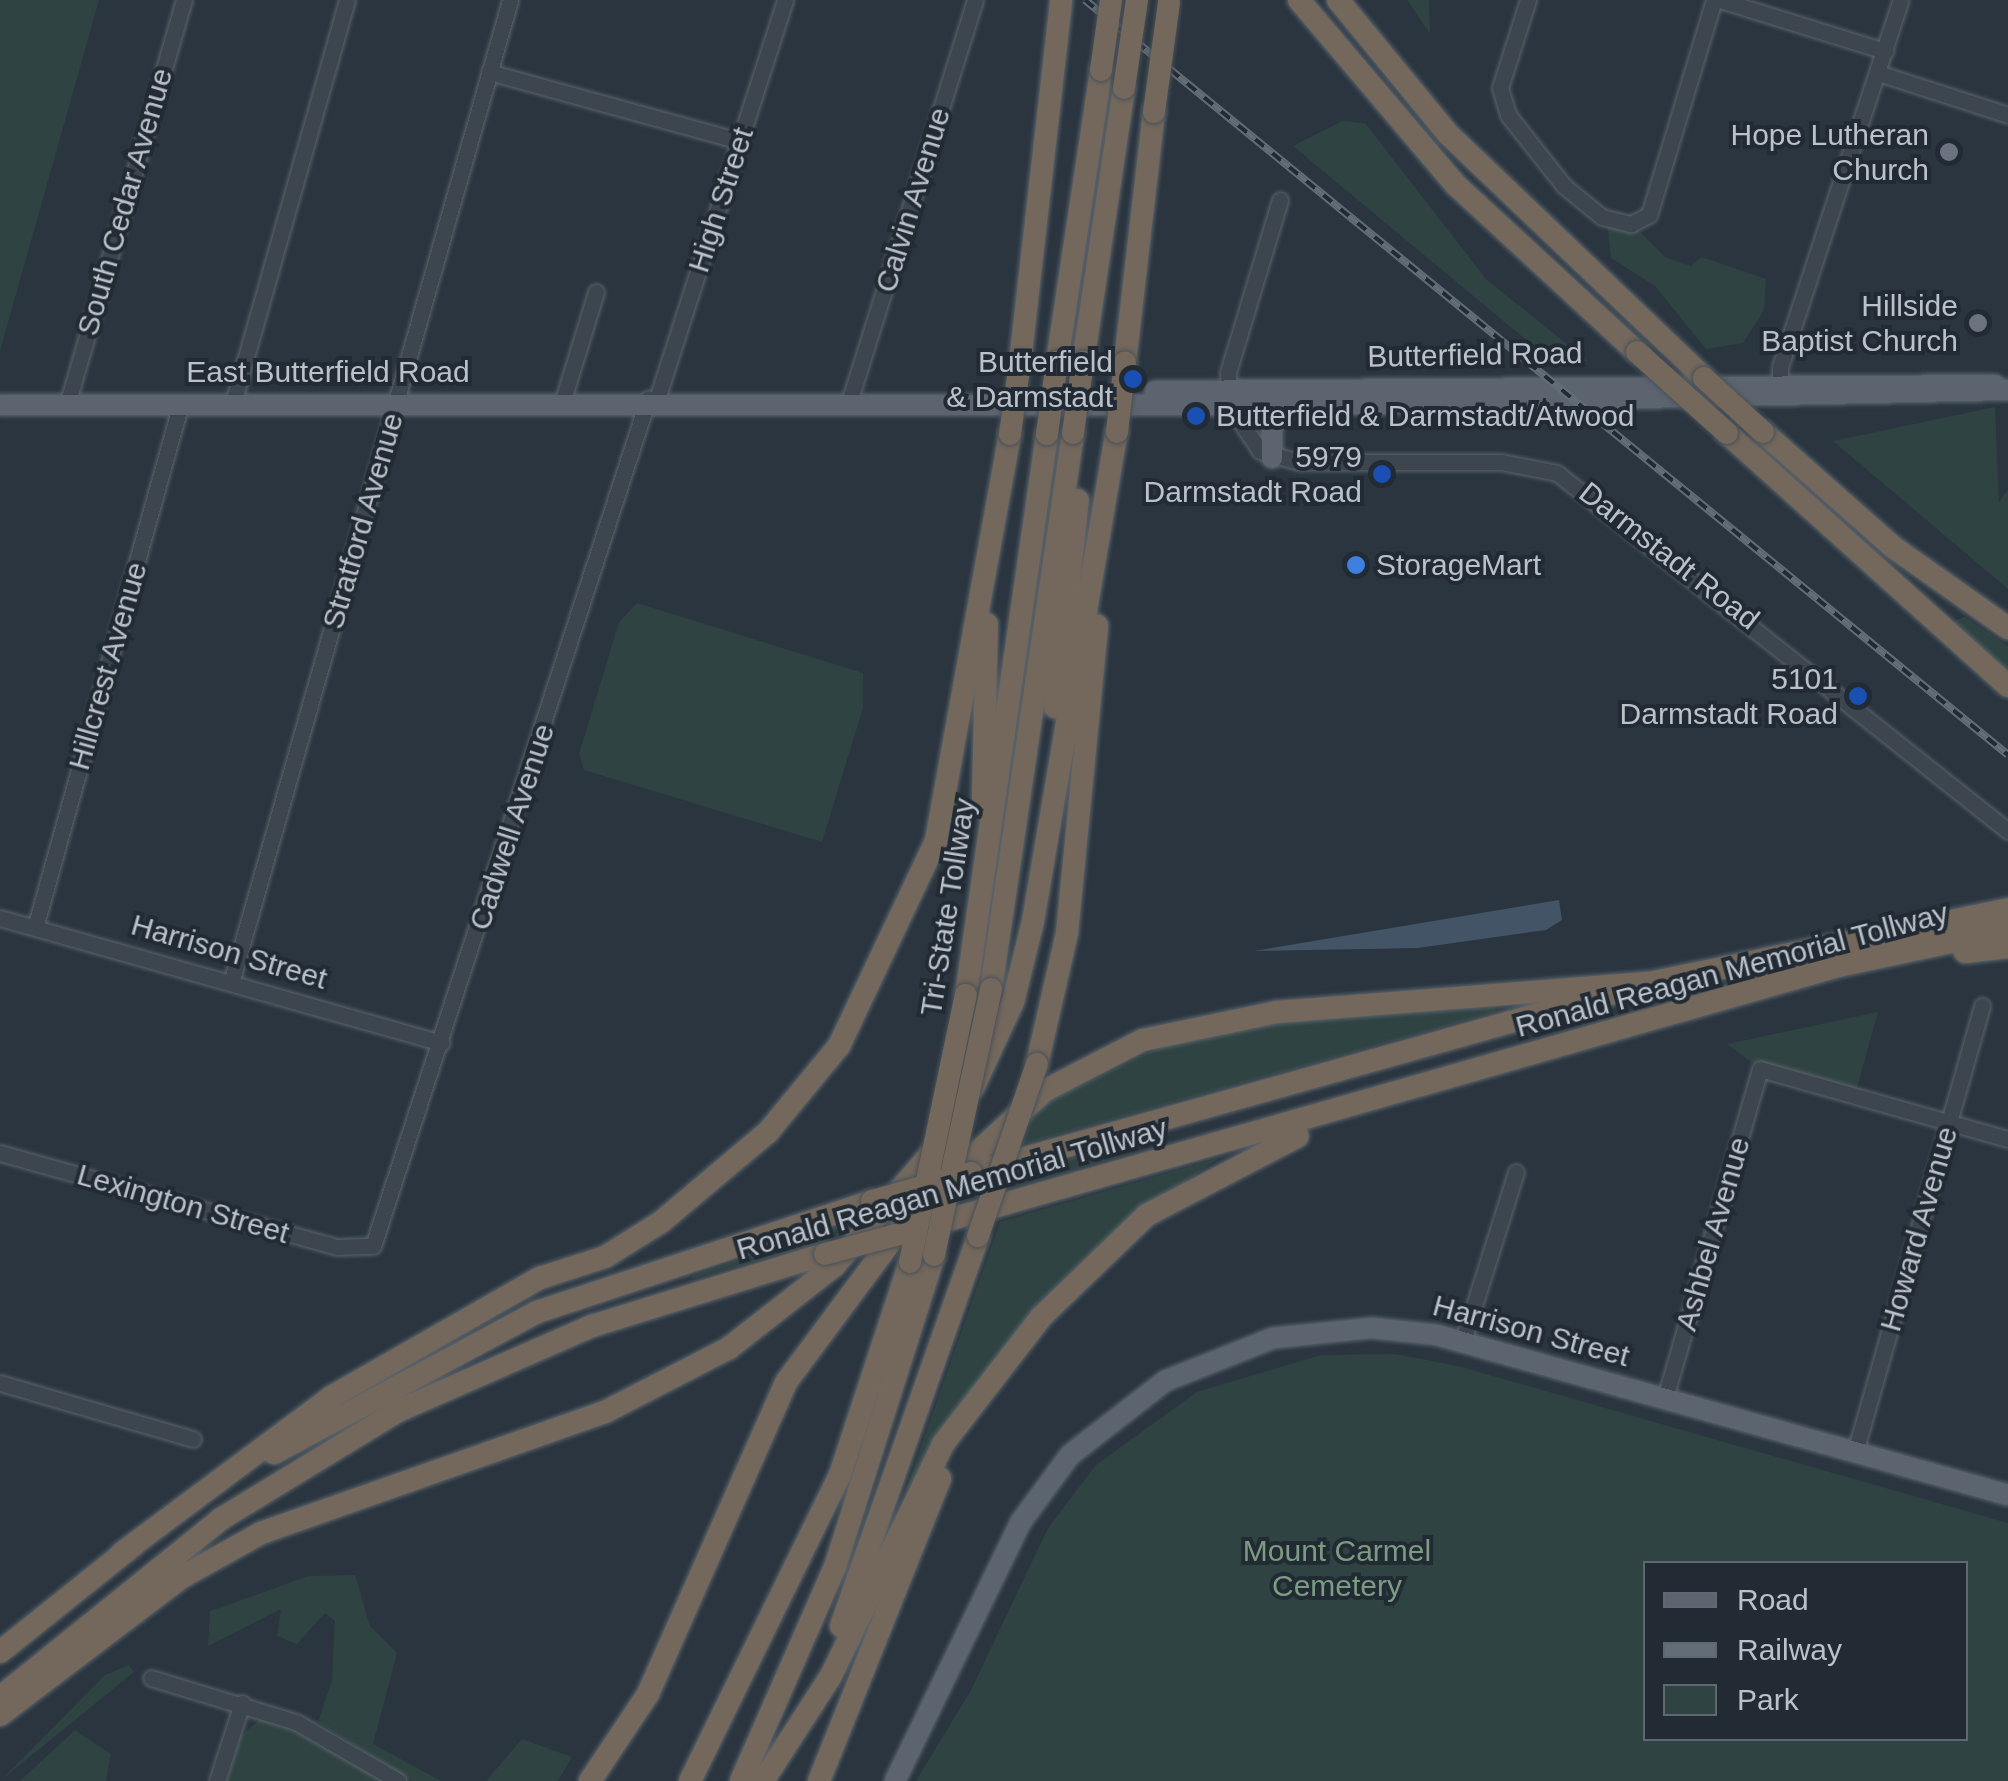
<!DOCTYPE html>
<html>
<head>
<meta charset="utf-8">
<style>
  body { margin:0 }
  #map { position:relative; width:2008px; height:1781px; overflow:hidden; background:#2a353f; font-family:Helvetica,sans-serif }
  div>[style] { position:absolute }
  .green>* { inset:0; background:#2f4342 }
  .water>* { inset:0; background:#425466 }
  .roads { filter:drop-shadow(0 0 2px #5b646c) drop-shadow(0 0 2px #5b646c) }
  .minor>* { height:15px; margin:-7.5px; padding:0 7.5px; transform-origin:7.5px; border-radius:7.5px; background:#3d464f }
  .major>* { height:20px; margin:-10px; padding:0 10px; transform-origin:10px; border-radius:10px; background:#5c656f }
  .highway>* { height:22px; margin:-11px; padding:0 11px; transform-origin:11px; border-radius:11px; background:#74685c }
  .rail>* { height:8px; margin-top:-4px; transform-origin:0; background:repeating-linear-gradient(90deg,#222b34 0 11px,#626d78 0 22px); box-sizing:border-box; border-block:2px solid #626d78 }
  .bridges { filter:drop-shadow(0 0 2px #485159) drop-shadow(0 0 2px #485159) }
  .highway-bridge>* { height:22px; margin:-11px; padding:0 11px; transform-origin:11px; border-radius:11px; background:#74685c }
  .dots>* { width:28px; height:28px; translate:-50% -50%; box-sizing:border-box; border:5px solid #222b34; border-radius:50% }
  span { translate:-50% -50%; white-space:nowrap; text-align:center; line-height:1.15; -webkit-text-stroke:8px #222b34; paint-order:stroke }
  .poi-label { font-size:30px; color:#bac1c9 }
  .right { translate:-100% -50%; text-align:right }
  .left { translate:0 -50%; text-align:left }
  .street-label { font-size:30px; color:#bac1c9 }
  .park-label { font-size:30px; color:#7b9c80 }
  .legend { position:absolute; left:1643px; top:1561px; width:325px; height:180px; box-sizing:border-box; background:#222b34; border:2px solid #5f6770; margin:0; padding:12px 18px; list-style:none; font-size:30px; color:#bac1c9 }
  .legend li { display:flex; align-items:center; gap:20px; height:50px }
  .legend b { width:50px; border:2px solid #5f6770 }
</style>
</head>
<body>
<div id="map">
  <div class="green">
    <i style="clip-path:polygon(0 0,99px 0,0 351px)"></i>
    <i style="clip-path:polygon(1408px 0,1429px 0,1430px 34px,1408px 1px)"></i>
    <i style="clip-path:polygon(1342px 121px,1365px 123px,1486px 279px,1588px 361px,1554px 363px,1293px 146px)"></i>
    <i style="clip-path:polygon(1607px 222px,1638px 230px,1665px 257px,1691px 266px,1701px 257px,1766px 279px,1764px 310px,1743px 343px,1706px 349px,1655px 286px,1611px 258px)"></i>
    <i style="clip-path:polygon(1995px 407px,1999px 502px,2008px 490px,2008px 589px,1833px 441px)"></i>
    <i style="clip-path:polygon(637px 603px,863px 673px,863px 708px,822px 842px,584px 770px,579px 754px,619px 622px)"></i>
    <i style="clip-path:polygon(1965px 617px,2008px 646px,2008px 671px,1953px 621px)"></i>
    <i style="clip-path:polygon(1495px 1005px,1496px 1012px,1020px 1145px,1034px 1109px,1166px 1044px,1262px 1023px)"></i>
    <i style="clip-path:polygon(1878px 1012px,1857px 1088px,1751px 1062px,1727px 1044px)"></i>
    <i style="clip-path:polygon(1128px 1143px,1131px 1153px,933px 1210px,951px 1193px)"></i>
    <i style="clip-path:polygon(1219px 1158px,1115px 1231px,1035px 1305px,905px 1492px,1000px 1222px)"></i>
    <i style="clip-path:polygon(854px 1221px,839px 1238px,692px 1279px,692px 1276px)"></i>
    <i style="clip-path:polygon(evenodd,1321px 1355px,1396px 1354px,1458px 1366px,2008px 1523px,2008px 1781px,916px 1781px,971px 1690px,1048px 1528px,1096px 1465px,1197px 1392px,1321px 1355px,1646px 1564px,1966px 1564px,1966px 1738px,1646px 1738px,1646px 1564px)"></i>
    <i style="clip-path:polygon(355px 1575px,370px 1626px,397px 1653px,373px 1744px,441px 1781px,411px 1781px,318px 1722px,332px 1680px,335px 1621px,325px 1613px,297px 1644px,277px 1636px,281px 1609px,208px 1646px,210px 1611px,309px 1576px)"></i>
    <i style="clip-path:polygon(129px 1665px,134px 1672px,0 1781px,105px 1675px)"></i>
    <i style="clip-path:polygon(263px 1716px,298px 1728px,387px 1781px,227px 1781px,241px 1736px)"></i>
    <i style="clip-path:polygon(75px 1730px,111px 1754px,106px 1781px,20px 1781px)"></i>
    <i style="clip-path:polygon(522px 1739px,572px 1757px,558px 1781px,486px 1781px)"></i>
  </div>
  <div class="water">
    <i style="clip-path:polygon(1559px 900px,1562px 920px,1546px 930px,1418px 948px,1254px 951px)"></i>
  </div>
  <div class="roads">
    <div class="minor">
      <i style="left:1528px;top:0;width:92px;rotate:107.7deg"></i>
      <i style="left:1500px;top:88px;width:28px;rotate:73deg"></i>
      <i style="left:1508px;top:115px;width:90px;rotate:51.7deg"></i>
      <i style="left:1564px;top:186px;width:49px;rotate:39.2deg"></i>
      <i style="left:1602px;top:217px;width:30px;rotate:14deg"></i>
      <i style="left:1631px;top:224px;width:20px;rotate:-27deg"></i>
      <i style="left:1649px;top:215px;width:225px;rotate:-73.2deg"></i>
      <i style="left:1720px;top:0;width:173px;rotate:17.2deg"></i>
      <i style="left:489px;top:72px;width:259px;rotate:15.4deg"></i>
      <i style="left:1878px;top:73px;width:137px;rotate:17.9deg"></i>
      <i style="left:1280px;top:200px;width:180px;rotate:106.8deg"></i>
      <i style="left:1228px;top:372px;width:32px;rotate:88deg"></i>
      <i style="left:1229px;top:404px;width:56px;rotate:56.6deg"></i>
      <i style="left:1260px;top:451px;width:41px;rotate:15.8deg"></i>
      <i style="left:1299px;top:462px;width:202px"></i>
      <i style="left:1501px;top:462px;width:57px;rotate:11.1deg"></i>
      <i style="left:1557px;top:473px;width:576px;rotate:38.44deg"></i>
      <i style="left:1780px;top:397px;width:30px;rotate:-90deg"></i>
      <i style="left:1780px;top:367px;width:386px;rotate:-71.8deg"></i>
      <i style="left:657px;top:399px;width:419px;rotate:-72.2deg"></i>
      <i style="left:850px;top:399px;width:418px;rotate:-72.6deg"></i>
      <i style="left:563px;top:400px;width:113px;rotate:-73deg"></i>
      <i style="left:233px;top:403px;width:419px;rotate:-74.2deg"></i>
      <i style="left:67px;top:405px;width:422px;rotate:-73.9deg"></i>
      <i style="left:0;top:918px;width:459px;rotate:15.8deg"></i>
      <i style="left:35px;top:928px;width:545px;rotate:-74.46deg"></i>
      <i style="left:231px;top:983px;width:1022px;rotate:-74.15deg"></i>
      <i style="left:0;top:1153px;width:350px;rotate:15.6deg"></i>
      <i style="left:337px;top:1247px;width:36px;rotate:-2deg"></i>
      <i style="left:373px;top:1246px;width:891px;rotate:-72.01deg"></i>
      <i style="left:1463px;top:1341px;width:177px;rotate:-72.6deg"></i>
      <i style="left:0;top:1383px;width:201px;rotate:16.2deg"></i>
      <i style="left:1665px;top:1398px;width:342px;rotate:-73.9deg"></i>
      <i style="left:1760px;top:1069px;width:258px;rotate:15.8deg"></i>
      <i style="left:1855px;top:1452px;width:464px;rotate:-74.1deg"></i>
      <i style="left:151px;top:1678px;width:152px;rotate:16.9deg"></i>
      <i style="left:296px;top:1722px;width:118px;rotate:30deg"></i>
      <i style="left:217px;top:1781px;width:82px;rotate:-72.2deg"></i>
    </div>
    <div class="major">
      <i style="left:1155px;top:391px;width:840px;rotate:-0.41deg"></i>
      <i style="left:0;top:405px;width:1318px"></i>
      <i style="left:1318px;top:405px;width:690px;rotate:-1.25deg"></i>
      <i style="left:1272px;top:458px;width:34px;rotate:-90deg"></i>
      <i style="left:1272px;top:424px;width:27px;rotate:-39deg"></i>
      <i style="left:895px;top:1781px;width:287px;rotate:-64.1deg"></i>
      <i style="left:1020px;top:1523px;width:84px;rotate:-53.7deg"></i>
      <i style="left:1070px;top:1455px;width:120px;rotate:-37.9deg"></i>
      <i style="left:1165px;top:1381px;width:116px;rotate:-21.7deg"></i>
      <i style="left:1273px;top:1338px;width:100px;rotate:-5.8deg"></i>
      <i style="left:1372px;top:1328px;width:65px;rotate:6.1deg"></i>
      <i style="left:1437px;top:1335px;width:593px;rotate:15.65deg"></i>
    </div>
    <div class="highway">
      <i style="left:1299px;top:0;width:244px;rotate:49.7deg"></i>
      <i style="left:1457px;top:186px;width:245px;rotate:42.7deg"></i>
      <i style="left:1338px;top:0;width:173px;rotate:50.6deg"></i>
      <i style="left:1448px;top:134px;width:354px;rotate:43.6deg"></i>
      <i style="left:1020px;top:362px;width:364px;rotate:-83.5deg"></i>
      <i style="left:1057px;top:362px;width:295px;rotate:-81.4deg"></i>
      <i style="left:1083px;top:362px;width:277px;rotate:-81.5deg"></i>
      <i style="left:1125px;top:362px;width:252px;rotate:-83.4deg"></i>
      <i style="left:1763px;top:432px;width:174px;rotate:41.5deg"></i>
      <i style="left:1893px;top:547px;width:141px;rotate:35.2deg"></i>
      <i style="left:1727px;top:433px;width:378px;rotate:42deg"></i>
      <i style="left:1055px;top:707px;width:208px;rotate:-83.7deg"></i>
      <i style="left:983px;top:797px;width:173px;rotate:-88.7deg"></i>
      <i style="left:1965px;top:952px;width:43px;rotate:-6.6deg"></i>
      <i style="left:991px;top:989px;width:562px;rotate:-81.61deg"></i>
      <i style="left:966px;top:995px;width:567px;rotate:-81.78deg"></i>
      <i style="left:1037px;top:1064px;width:134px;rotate:-77.1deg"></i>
      <i style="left:1067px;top:933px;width:309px;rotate:-84.4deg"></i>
      <i style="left:973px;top:1088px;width:95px;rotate:-65.1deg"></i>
      <i style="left:1013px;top:1002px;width:83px;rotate:-76.1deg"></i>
      <i style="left:1033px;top:921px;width:496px;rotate:-80.3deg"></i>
      <i style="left:971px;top:1173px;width:704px;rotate:-15.65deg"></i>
      <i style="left:1649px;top:983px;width:367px;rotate:-11.6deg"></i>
      <i style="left:945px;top:1182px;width:134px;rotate:-42.6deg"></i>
      <i style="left:1044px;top:1091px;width:111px;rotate:-27.3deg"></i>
      <i style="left:1143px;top:1040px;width:137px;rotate:-11.8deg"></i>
      <i style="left:1277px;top:1012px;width:373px;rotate:-4.5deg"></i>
      <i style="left:927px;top:1226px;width:947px;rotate:-15.93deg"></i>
      <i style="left:1838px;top:966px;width:174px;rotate:-12deg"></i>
      <i style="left:274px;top:1453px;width:298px;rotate:-28.2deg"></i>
      <i style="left:537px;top:1312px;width:353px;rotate:-18.3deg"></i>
      <i style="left:122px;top:1553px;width:261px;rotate:-36.7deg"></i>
      <i style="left:331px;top:1397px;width:241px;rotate:-29.7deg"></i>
      <i style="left:540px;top:1278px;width:68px;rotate:-17.9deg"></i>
      <i style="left:605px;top:1257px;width:66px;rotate:-32deg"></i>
      <i style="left:661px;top:1222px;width:140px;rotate:-40.1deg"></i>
      <i style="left:768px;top:1132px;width:112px;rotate:-50.5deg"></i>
      <i style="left:839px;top:1046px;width:227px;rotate:-64.7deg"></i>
      <i style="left:936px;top:841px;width:414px;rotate:-79.7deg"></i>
      <i style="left:841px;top:1626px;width:413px;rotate:-70.6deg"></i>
      <i style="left:0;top:1652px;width:173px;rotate:-38.7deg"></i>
      <i style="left:3px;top:1695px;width:280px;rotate:-38.9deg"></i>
      <i style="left:221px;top:1519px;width:207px;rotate:-31.4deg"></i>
      <i style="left:398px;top:1411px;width:212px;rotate:-23.7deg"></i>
      <i style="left:592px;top:1326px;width:244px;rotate:-17.2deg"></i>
      <i style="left:0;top:1715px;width:228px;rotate:-37.2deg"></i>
      <i style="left:182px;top:1577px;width:90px;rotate:-29.1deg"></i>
      <i style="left:261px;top:1533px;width:365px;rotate:-19.4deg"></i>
      <i style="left:605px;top:1412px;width:140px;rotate:-27.3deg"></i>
      <i style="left:729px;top:1348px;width:133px;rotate:-38deg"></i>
      <i style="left:834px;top:1266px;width:155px;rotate:-49.2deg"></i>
      <i style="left:590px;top:1781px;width:105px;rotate:-56.3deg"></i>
      <i style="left:648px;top:1694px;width:342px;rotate:-66.1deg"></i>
      <i style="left:787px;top:1381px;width:188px;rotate:-53.4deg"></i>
      <i style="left:690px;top:1781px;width:341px;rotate:-63.9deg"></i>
      <i style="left:840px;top:1475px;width:224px;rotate:-71.8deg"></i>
      <i style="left:741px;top:1781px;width:234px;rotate:-66.3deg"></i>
      <i style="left:835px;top:1567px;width:327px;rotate:-72.4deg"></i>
      <i style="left:763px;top:1781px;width:125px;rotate:-57.1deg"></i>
      <i style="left:831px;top:1676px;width:258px;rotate:-64.2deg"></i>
      <i style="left:943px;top:1444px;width:160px;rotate:-52.3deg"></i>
      <i style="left:1041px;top:1317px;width:147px;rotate:-43.9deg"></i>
      <i style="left:1147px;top:1215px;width:170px;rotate:-27.6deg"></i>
      <i style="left:819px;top:1781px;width:326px;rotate:-68.2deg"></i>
    </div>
  </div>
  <div class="rail">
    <i style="left:1085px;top:0;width:1192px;rotate:39.28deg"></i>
  </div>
  <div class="bridges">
    <div class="highway-bridge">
      <i style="left:1101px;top:70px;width:71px;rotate:-81.9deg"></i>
      <i style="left:1124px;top:88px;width:89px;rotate:-81.6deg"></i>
      <i style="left:1154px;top:112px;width:110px;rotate:-82.2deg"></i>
      <i style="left:1637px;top:352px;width:121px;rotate:42deg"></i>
      <i style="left:1704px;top:378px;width:80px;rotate:42.5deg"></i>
      <i style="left:1117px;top:432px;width:70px;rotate:-83.5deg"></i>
      <i style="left:1073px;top:433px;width:72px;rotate:-82deg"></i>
      <i style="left:1010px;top:434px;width:73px;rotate:-82.1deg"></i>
      <i style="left:1047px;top:434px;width:73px;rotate:-82.1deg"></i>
      <i style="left:872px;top:1201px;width:103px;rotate:-15.8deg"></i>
      <i style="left:978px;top:1236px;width:182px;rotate:-71.1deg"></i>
      <i style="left:825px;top:1254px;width:92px;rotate:-15.1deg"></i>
      <i style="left:934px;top:1255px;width:272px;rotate:-77.9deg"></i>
      <i style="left:910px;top:1262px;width:273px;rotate:-78.2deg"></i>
    </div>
  </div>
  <div class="dots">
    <i style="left:1949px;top:152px;background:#6b7280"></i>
    <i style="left:1978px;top:323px;background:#6b7280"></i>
    <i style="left:1133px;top:379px;background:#1a4fb4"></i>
    <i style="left:1196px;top:416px;background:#1a4fb4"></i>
    <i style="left:1382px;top:474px;background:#1a4fb4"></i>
    <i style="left:1356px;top:565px;background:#3f7fe0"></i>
    <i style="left:1858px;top:696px;background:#1a4fb4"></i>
  </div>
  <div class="poi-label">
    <span class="right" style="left:1929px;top:152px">Hope Lutheran<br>Church</span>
    <span class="right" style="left:1958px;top:323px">Hillside<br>Baptist Church</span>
    <span class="right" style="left:1113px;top:379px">Butterfield<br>&amp; Darmstadt</span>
    <span class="left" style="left:1216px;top:416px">Butterfield &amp; Darmstadt/Atwood</span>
    <span class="right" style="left:1362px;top:474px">5979<br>Darmstadt Road</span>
    <span class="left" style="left:1376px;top:565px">StorageMart</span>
    <span class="right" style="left:1838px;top:696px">5101<br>Darmstadt Road</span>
  </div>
  <div class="street-label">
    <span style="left:721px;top:200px;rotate:-72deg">High Street</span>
    <span style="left:913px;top:200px;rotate:-73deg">Calvin Avenue</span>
    <span style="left:125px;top:202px;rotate:-74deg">South Cedar Avenue</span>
    <span style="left:1475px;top:355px;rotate:-1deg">Butterfield Road</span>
    <span style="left:328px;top:372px">East Butterfield Road</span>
    <span style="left:363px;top:521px;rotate:-74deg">Stratford Avenue</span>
    <span style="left:1669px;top:556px;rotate:38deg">Darmstadt Road</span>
    <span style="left:108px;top:666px;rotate:-74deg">Hillcrest Avenue</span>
    <span style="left:512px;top:827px;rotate:-72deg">Cadwell Avenue</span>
    <span style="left:948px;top:907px;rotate:-81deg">Tri-State Tollway</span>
    <span style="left:229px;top:952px;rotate:16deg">Harrison Street</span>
    <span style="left:1732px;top:970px;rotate:-15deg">Ronald Reagan Memorial Tollway</span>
    <span style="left:952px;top:1189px;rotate:-16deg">Ronald Reagan Memorial Tollway</span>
    <span style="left:183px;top:1204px;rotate:16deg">Lexington Street</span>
    <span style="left:1919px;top:1229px;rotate:-74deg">Howard Avenue</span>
    <span style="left:1713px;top:1234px;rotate:-74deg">Ashbel Avenue</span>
    <span style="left:1531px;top:1331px;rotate:15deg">Harrison Street</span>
  </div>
  <div class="park-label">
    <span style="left:1337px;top:1568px">Mount Carmel<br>Cemetery</span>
  </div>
  <ul class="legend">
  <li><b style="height:12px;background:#5c656f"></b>Road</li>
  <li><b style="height:12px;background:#626d78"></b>Railway</li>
  <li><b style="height:28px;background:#2f4342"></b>Park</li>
  </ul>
</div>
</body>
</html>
